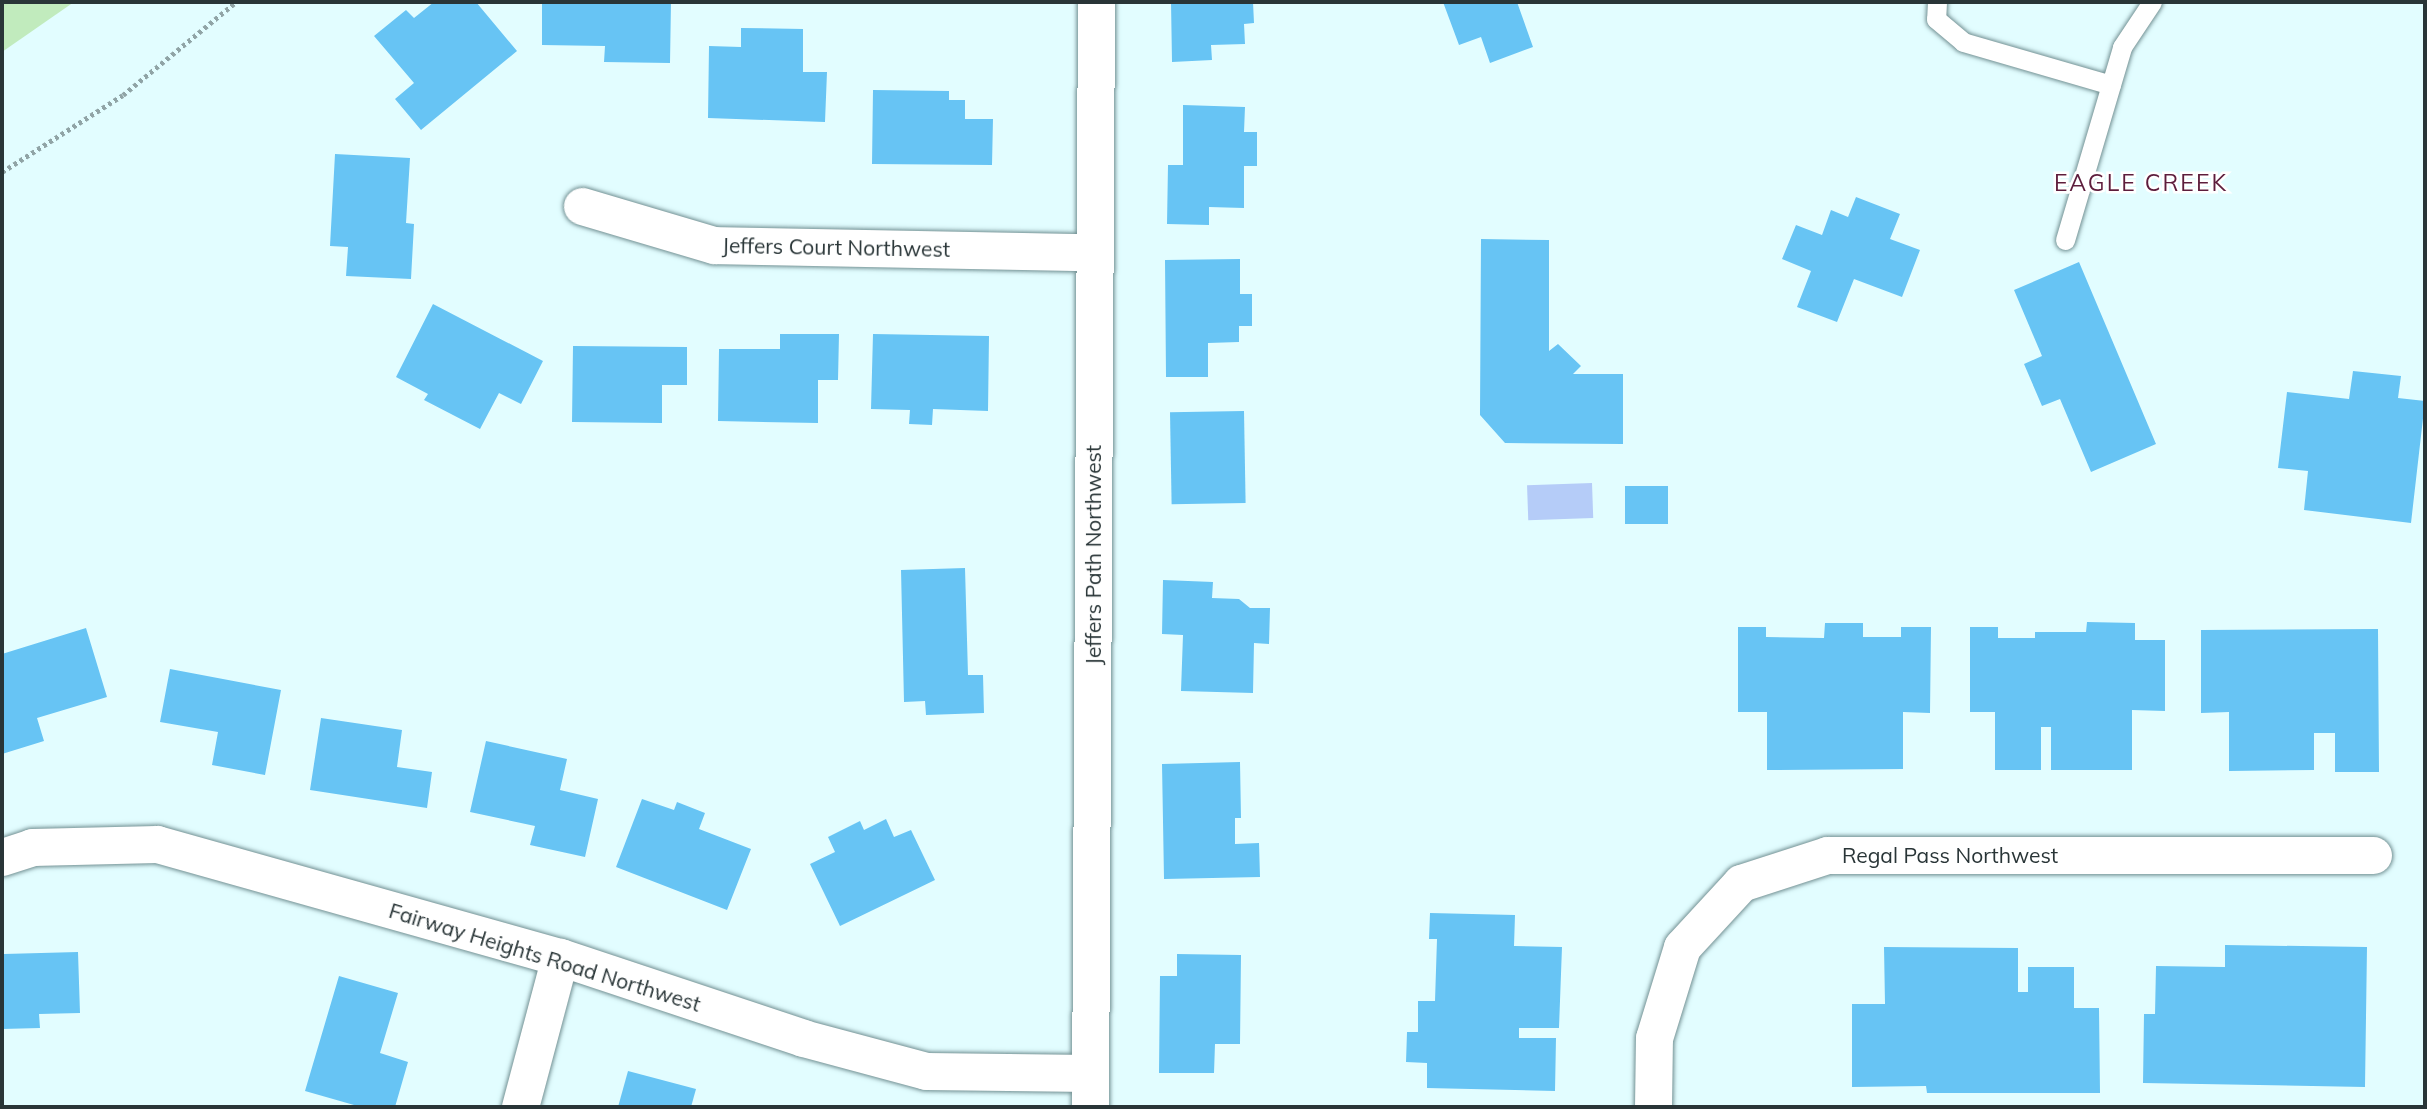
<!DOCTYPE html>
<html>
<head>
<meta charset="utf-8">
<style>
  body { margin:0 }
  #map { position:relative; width:2427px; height:1109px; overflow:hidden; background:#e2fdff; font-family:Mulish,sans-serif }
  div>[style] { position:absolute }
  .green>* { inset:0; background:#c1ebbd }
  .water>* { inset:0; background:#b5ccf8; transform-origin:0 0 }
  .building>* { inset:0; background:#67c4f4; transform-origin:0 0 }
  .path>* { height:4.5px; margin-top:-2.25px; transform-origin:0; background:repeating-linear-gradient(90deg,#90a4a6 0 3.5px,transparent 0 7px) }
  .roads { filter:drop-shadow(0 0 2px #739194) drop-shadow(0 0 2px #739194) }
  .lane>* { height:19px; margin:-9.5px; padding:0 9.5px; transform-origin:9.5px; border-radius:9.5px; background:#fff }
  .street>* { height:37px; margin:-18.5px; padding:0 18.5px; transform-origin:18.5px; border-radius:18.5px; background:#fff }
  span { translate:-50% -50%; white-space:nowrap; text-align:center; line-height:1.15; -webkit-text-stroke:5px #fff; paint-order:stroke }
  .street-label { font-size:21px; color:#293537 }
  .neighbourhood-label { font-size:23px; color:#5d1d3c; letter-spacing:2px }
  .frame { position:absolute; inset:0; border:4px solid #293537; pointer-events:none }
</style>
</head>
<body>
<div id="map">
  <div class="green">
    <i style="clip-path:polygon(2px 2px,74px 2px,2px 52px)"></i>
  </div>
  <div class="water">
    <i style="left:1592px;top:483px;width:35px;height:65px;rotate:88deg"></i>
  </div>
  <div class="building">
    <i style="clip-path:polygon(434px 2px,476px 2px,517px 51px,421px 130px,395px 99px,414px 83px,374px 36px,406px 10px,414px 18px)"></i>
    <i style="clip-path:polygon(542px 2px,671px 2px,670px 63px,604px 62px,605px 46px,542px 45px)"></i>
    <i style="clip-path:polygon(1171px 2px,1253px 2px,1254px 23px,1244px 24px,1245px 44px,1211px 45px,1212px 60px,1172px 62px)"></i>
    <i style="clip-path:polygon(1443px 2px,1517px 2px,1533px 47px,1490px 63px,1481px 37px,1459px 45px)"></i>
    <i style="clip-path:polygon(741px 28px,803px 29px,803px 72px,827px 72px,825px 122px,708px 118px,709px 46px,741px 47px)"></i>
    <i style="clip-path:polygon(873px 90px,949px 91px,949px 100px,965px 100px,965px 119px,993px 119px,992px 165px,872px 164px)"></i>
    <i style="clip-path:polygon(1183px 105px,1245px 107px,1244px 132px,1257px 132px,1257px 166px,1244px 166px,1244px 208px,1209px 207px,1209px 225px,1167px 224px,1168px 165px,1183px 165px)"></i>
    <i style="clip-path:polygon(335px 154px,410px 158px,406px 223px,414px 224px,411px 279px,346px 276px,348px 247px,330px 246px)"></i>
    <i style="clip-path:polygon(1856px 197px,1900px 214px,1890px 239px,1920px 250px,1902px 297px,1854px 279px,1837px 322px,1797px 307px,1811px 271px,1782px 259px,1796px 225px,1822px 235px,1831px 210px,1848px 217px)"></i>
    <i style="clip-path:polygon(1481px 239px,1549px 240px,1549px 351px,1558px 344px,1581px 366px,1573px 374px,1623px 374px,1623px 444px,1505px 443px,1480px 415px)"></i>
    <i style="clip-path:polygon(1240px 259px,1240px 294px,1252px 294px,1252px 326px,1239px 326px,1239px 342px,1208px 343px,1208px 377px,1166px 377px,1165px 260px)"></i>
    <i style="clip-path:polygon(2079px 262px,2156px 444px,2091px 472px,2060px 399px,2042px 406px,2024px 364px,2042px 356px,2014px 290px)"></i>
    <i style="clip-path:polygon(433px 304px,543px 361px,521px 404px,499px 393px,480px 429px,424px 400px,428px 394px,396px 377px)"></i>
    <i style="clip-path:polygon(780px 334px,839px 334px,838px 380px,818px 380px,818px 423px,718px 421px,719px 349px,780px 349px)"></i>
    <i style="clip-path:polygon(873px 334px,989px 336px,988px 411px,933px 409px,932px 425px,909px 424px,910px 410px,871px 409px)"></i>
    <i style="clip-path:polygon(573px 346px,687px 347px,687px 385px,662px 385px,662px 423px,572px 422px)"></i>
    <i style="clip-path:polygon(2353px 371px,2401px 376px,2398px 398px,2425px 401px,2411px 523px,2304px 510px,2308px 471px,2278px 468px,2287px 392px,2349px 399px)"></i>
    <i style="left:1244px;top:411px;width:92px;height:74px;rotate:89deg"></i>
    <i style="left:1668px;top:486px;width:38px;height:43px;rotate:90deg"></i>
    <i style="clip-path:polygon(965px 568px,968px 675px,983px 675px,984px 713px,926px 715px,925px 701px,904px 702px,901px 570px)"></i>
    <i style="clip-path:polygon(1163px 580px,1213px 582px,1212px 598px,1239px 599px,1250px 608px,1270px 608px,1269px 644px,1254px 643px,1253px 693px,1181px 691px,1183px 635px,1162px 634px)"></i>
    <i style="clip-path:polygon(2087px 622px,2135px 623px,2135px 640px,2165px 640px,2165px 711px,2132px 710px,2132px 770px,2051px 770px,2051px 727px,2041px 727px,2041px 770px,1995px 770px,1995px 712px,1970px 712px,1970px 627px,1998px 627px,1998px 638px,2035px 638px,2035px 632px,2086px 632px)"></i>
    <i style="clip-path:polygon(1825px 623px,1863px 623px,1863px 637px,1901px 637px,1901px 627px,1931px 627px,1930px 713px,1903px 712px,1903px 769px,1767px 770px,1767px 712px,1738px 712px,1738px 627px,1766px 627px,1766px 637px,1824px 638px)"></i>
    <i style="clip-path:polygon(86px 628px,107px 697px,37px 718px,44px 741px,2px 754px,2px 654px)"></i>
    <i style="clip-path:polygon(2378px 629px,2379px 772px,2335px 772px,2335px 733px,2314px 733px,2314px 770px,2229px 771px,2229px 712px,2201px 713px,2201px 630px)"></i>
    <i style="clip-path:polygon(170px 669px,281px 690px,265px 775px,212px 765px,218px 732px,160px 722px)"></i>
    <i style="clip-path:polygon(321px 718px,402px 730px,397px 767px,432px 772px,427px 808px,310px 790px)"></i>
    <i style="clip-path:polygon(486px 741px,567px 759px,560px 790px,598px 799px,585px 857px,530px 845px,535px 826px,470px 812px)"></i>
    <i style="clip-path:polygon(1240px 762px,1241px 818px,1235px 818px,1235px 844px,1259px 843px,1260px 877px,1164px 879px,1162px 764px)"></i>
    <i style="clip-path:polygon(642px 799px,674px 810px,677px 802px,705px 813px,699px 829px,751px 849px,727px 910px,616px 867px)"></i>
    <i style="clip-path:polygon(886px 819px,894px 837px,911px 830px,935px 880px,840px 926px,810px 864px,835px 852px,828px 837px,860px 821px,864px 830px)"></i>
    <i style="clip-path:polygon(1430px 913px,1515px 915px,1514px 946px,1562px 947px,1559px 1028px,1519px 1028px,1519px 1038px,1556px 1038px,1555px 1091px,1427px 1088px,1427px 1063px,1406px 1062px,1407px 1032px,1418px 1032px,1418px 1001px,1435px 1001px,1437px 939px,1429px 939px)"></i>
    <i style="clip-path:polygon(2225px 945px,2367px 947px,2365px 1087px,2143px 1083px,2144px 1014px,2155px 1014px,2156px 966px,2225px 967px)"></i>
    <i style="clip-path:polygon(1884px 947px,2018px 948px,2018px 992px,2028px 992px,2028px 967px,2074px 967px,2074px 1008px,2099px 1008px,2100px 1093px,1927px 1093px,1926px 1086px,1852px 1087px,1852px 1004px,1885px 1004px)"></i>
    <i style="clip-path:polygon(78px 952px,80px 1013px,39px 1014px,40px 1028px,2px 1029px,4px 954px)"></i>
    <i style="clip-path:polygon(1177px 954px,1241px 955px,1240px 1044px,1215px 1044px,1214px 1073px,1159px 1073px,1160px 976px,1177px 976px)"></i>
    <i style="clip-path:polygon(339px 976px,398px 993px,380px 1053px,408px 1062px,395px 1107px,361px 1107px,305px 1091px)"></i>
    <i style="clip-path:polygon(628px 1071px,696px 1089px,691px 1107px,618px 1107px)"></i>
  </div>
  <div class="path">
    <i style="left:2px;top:172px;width:143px;rotate:-32.5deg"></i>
    <i style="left:123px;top:95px;width:146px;rotate:-39.5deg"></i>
  </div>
  <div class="roads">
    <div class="lane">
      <i style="left:1937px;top:2px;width:17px;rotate:93deg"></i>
      <i style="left:1936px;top:19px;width:35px;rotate:40deg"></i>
      <i style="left:1963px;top:42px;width:154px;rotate:16.2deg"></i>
      <i style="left:2065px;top:240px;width:201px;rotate:-73.5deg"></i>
      <i style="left:2122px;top:47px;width:54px;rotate:-56.3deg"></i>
    </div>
    <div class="street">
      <i style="left:582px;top:206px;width:138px;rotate:16.5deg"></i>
      <i style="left:714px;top:245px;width:381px;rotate:1.1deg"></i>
      <i style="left:2px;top:857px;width:32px;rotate:-18deg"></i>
      <i style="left:32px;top:847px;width:125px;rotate:-1.4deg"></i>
      <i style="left:157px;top:844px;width:419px;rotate:15.7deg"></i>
      <i style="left:560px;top:957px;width:256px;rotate:18.4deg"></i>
      <i style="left:803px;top:1038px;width:127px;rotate:15deg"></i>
      <i style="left:926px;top:1071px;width:164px;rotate:0.7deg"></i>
      <i style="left:520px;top:1107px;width:155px;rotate:-75.1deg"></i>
      <i style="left:1090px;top:1107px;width:1105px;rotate:-89.69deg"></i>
      <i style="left:1653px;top:1107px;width:69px;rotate:-89.2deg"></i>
      <i style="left:1654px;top:1038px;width:95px;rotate:-72.9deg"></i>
      <i style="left:1682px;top:947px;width:87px;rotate:-47.3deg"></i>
      <i style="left:1741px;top:883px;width:90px;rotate:-18deg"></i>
      <i style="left:1827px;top:855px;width:546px"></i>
    </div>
  </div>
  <div class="street-label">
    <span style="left:836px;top:247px;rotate:1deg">Jeffers Court Northwest</span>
    <span style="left:1093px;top:555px;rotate:-90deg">Jeffers Path Northwest</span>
    <span style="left:1950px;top:855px">Regal Pass Northwest</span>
    <span style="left:545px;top:957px;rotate:17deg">Fairway Heights Road Northwest</span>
  </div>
  <div class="neighbourhood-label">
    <span style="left:2141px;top:183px">EAGLE CREEK</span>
  </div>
  <div class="frame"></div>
</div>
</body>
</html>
